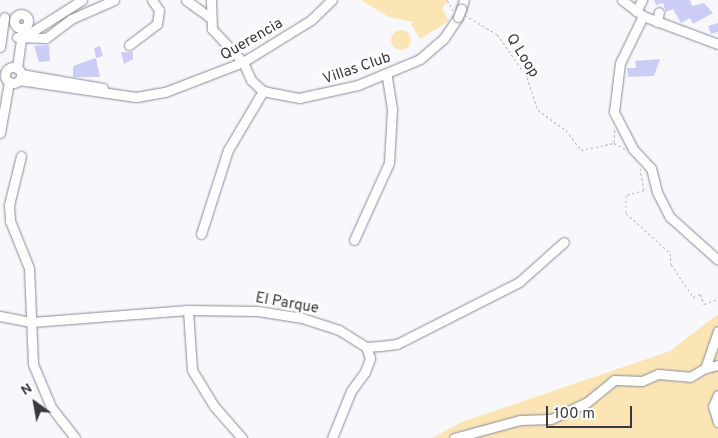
<!DOCTYPE html>
<html>
<head>
<meta charset="utf-8">
<style>
  body { margin:0 }
  #map { position:relative; width:718px; height:438px; overflow:hidden; background:#f8f8fc; font-family:Overpass,sans-serif }
  div>[style] { position:absolute }
  .green>* { inset:0; background:#fbe5b4 }
  .round { border-radius:50% }
  .building>* { inset:0; background:#cccdf7 }
  .path>* { height:1px; margin-top:-0.5px; transform-origin:0; background:repeating-linear-gradient(90deg,#b7b7bc 0 2.5px,transparent 0 5px) }
  .roads { filter:drop-shadow(0 0 1px #898a9c) drop-shadow(0 0 1px #898a9c) }
  .minor>* { height:9px; margin:-4.5px; padding:0 4.5px; transform-origin:4.5px; border-radius:4.5px; background:#fff }
  .minor>.ring { margin:-4.5px; padding:0; box-sizing:content-box; background:none; border:9px solid #fff; border-radius:50% }
  .bridges { filter:drop-shadow(0 0 1px #898a9c) drop-shadow(0 0 1px #898a9c) }
  .minor-bridge>* { height:9px; margin:-4.5px; padding:0 4.5px; transform-origin:4.5px; border-radius:4.5px; background:#fff }
  span { translate:-50% -50%; white-space:nowrap; text-align:center; line-height:1.15; -webkit-text-stroke:5px #fff; paint-order:stroke }
  .street-label { font-size:15px; color:#393940 }
  .north { position:absolute; left:10px; top:378px; width:50px; height:50px; -webkit-text-stroke:4px #fff; paint-order:stroke; rotate:328deg; font-size:14px; font-weight:700; line-height:20px; text-align:center; color:#393940 }
  .north::after { content:''; display:block; margin:auto; width:18px; height:22px; background:#393940; clip-path:polygon(50% 0,100% 100%,50% 72%,0 100%) }
  .scale { position:absolute; left:546px; top:406px; width:86px; height:22px; box-sizing:border-box; border:2px solid #393940; border-top:0; padding-left:6px; font-size:15px; line-height:18px; white-space:nowrap; color:#393940; -webkit-text-stroke:4px #fff; paint-order:stroke }
</style>
</head>
<body>
<div id="map">
  <div class="green">
    <i style="clip-path:polygon(361px 0,449px 0,442px 8px,449px 21px,420px 39px,411px 24px,414px 22px,389px 17px)"></i>
    <i class="round" style="left:391px;top:30px;width:20px;height:20px"></i>
    <i style="clip-path:polygon(718px 314px,718px 438px,432px 438px,462px 422px,670px 351px)"></i>
  </div>
  <div class="building">
    <i style="clip-path:polygon(654px 0,690px 0,692px 6px,704px 3px,713px 13px,693px 24px,690px 18px,681px 23px,673px 9px,666px 12px,663px 3px,656px 5px)"></i>
    <i style="clip-path:polygon(718px 23px,718px 32px,711px 34px,708px 26px)"></i>
    <i style="clip-path:polygon(49px 45px,50px 61px,39px 62px,34px 46px)"></i>
    <i style="clip-path:polygon(100px 46px,103px 56px,96px 58px,94px 48px)"></i>
    <i style="clip-path:polygon(121px 52px,133px 52px,133px 59px,124px 64px)"></i>
    <i style="clip-path:polygon(96px 58px,100px 77px,73px 77px,73px 66px)"></i>
    <i style="clip-path:polygon(660px 59px,654px 76px,628px 77px,627px 68px,636px 68px,635px 61px)"></i>
  </div>
  <div class="path">
    <i style="left:447px;top:0;width:12px;rotate:59deg"></i>
    <i style="left:465px;top:15px;width:37px;rotate:31deg"></i>
    <i style="left:497px;top:34px;width:52px;rotate:55.1deg"></i>
    <i style="left:527px;top:77px;width:35px;rotate:72deg"></i>
    <i style="left:538px;top:110px;width:34px;rotate:36deg"></i>
    <i style="left:566px;top:130px;width:25px;rotate:53deg"></i>
    <i style="left:581px;top:150px;width:34px;rotate:-12deg"></i>
    <i style="left:614px;top:143px;width:13px;rotate:29deg"></i>
    <i style="left:0;top:70px;width:6px;rotate:18deg"></i>
    <i style="left:614px;top:142px;width:13px;rotate:-86deg"></i>
    <i style="left:640px;top:168px;width:22px;rotate:80deg"></i>
    <i style="left:644px;top:190px;width:19px;rotate:164deg"></i>
    <i style="left:626px;top:195px;width:18px;rotate:90deg"></i>
    <i style="left:626px;top:213px;width:59px;rotate:42.3deg"></i>
    <i style="left:670px;top:253px;width:11px;rotate:85deg"></i>
    <i style="left:671px;top:264px;width:40px;rotate:56deg"></i>
    <i style="left:693px;top:297px;width:8px;rotate:-23deg"></i>
    <i style="left:700px;top:294px;width:11px;rotate:68deg"></i>
    <i style="left:704px;top:304px;width:15px;rotate:-20deg"></i>
  </div>
  <div class="roads">
    <div class="minor">
      <i style="left:186px;top:0;width:29px;rotate:36deg"></i>
      <i style="left:211px;top:0;width:29px;rotate:88deg"></i>
      <i style="left:212px;top:29px;width:45px;rotate:46.8deg"></i>
      <i style="left:243px;top:62px;width:20px;rotate:66deg"></i>
      <i style="left:251px;top:80px;width:16px;rotate:43deg"></i>
      <i style="left:263px;top:91px;width:37px;rotate:11deg"></i>
      <i style="left:299px;top:98px;width:60px;rotate:-12.4deg"></i>
      <i style="left:358px;top:85px;width:67px;rotate:-22.8deg"></i>
      <i style="left:420px;top:59px;width:32px;rotate:-41deg"></i>
      <i style="left:444px;top:38px;width:25px;rotate:-56deg"></i>
      <i style="left:622px;top:0;width:26px;rotate:37deg"></i>
      <i style="left:643px;top:16px;width:80px;rotate:20.5deg"></i>
      <i style="left:461px;top:9px;width:9px;rotate:-72deg"></i>
      <i style="left:636px;top:11px;width:13px;rotate:-61deg"></i>
      <i class="ring" style="left:14px;top:14px;width:5px;height:5px"></i>
      <i style="left:643px;top:16px;width:52px;rotate:116.1deg"></i>
      <i style="left:620px;top:63px;width:49px;rotate:97deg"></i>
      <i style="left:614px;top:112px;width:42px;rotate:62.8deg"></i>
      <i style="left:633px;top:149px;width:26px;rotate:47deg"></i>
      <i style="left:651px;top:168px;width:25px;rotate:76deg"></i>
      <i style="left:657px;top:192px;width:28px;rotate:63deg"></i>
      <i style="left:670px;top:217px;width:64px;rotate:41.9deg"></i>
      <i style="left:657px;top:22px;width:10px;rotate:-79deg"></i>
      <i style="left:17px;top:37px;width:29px;rotate:2deg"></i>
      <i style="left:46px;top:38px;width:31px;rotate:-37deg"></i>
      <i style="left:71px;top:19px;width:47px;rotate:-23.8deg"></i>
      <i style="left:22px;top:38px;width:71px;rotate:-32.3deg"></i>
      <i style="left:129px;top:45px;width:35px;rotate:-37deg"></i>
      <i style="left:157px;top:24px;width:14px;rotate:-82deg"></i>
      <i style="left:159px;top:10px;width:12px;rotate:-125deg"></i>
      <i style="left:0;top:47px;width:30px;rotate:-82deg"></i>
      <i class="ring" style="left:5px;top:67px;width:7px;height:7px"></i>
      <i style="left:17px;top:68px;width:35px;rotate:-82deg"></i>
      <i style="left:21px;top:74px;width:83px;rotate:9.7deg"></i>
      <i style="left:19px;top:80px;width:118px;rotate:8.3deg"></i>
      <i style="left:136px;top:97px;width:29px;rotate:-10deg"></i>
      <i style="left:165px;top:92px;width:84px;rotate:-21deg"></i>
      <i style="left:243px;top:62px;width:80px;rotate:-31.7deg"></i>
      <i style="left:311px;top:20px;width:29px;rotate:-44deg"></i>
      <i style="left:0;top:133px;width:52px;rotate:-80deg"></i>
      <i style="left:21px;top:156px;width:50px;rotate:103.8deg"></i>
      <i style="left:9px;top:205px;width:16px;rotate:86deg"></i>
      <i style="left:10px;top:221px;width:51px;rotate:68deg"></i>
      <i style="left:29px;top:268px;width:96px;rotate:87.6deg"></i>
      <i style="left:33px;top:364px;width:47px;rotate:67.3deg"></i>
      <i style="left:51px;top:407px;width:39px;rotate:52deg"></i>
      <i style="left:201px;top:234px;width:88px;rotate:-72.2deg"></i>
      <i style="left:228px;top:150px;width:69px;rotate:-59.3deg"></i>
      <i style="left:354px;top:240px;width:85px;rotate:-65.6deg"></i>
      <i style="left:389px;top:163px;width:54px;rotate:-86.8deg"></i>
      <i style="left:392px;top:109px;width:33px;rotate:-99deg"></i>
      <i style="left:188px;top:310px;width:60px;rotate:86.2deg"></i>
      <i style="left:192px;top:370px;width:42px;rotate:58.6deg"></i>
      <i style="left:214px;top:406px;width:43px;rotate:48.8deg"></i>
      <i style="left:0;top:316px;width:33px;rotate:11deg"></i>
      <i style="left:32px;top:322px;width:156px;rotate:-4.4deg"></i>
      <i style="left:188px;top:310px;width:70px;rotate:0.8deg"></i>
      <i style="left:258px;top:311px;width:45px;rotate:9deg"></i>
      <i style="left:302px;top:318px;width:39px;rotate:18deg"></i>
      <i style="left:339px;top:330px;width:32px;rotate:32deg"></i>
      <i style="left:366px;top:347px;width:14px;rotate:-4deg"></i>
      <i style="left:380px;top:346px;width:17px;rotate:-7deg"></i>
      <i style="left:397px;top:344px;width:137px;rotate:-26.9deg"></i>
      <i style="left:519px;top:282px;width:60px;rotate:-41.6deg"></i>
      <i style="left:718px;top:331px;width:39px;rotate:109deg"></i>
      <i style="left:705px;top:368px;width:13px;rotate:-13deg"></i>
      <i style="left:718px;top:395px;width:12px;rotate:114deg"></i>
      <i style="left:713px;top:406px;width:17px;rotate:73deg"></i>
      <i style="left:332px;top:438px;width:51px;rotate:-68deg"></i>
      <i style="left:351px;top:391px;width:24px;rotate:-54deg"></i>
      <i style="left:365px;top:372px;width:15px;rotate:-70deg"></i>
      <i style="left:370px;top:358px;width:12px;rotate:-110deg"></i>
      <i style="left:454px;top:438px;width:68px;rotate:-15.3deg"></i>
      <i style="left:520px;top:420px;width:31px;rotate:-2deg"></i>
      <i style="left:551px;top:419px;width:38px;rotate:-25deg"></i>
      <i style="left:586px;top:403px;width:36px;rotate:-39deg"></i>
      <i style="left:614px;top:380px;width:28px;rotate:2deg"></i>
      <i style="left:642px;top:381px;width:17px;rotate:-24deg"></i>
      <i style="left:658px;top:374px;width:32px;rotate:5deg"></i>
      <i style="left:690px;top:377px;width:17px;rotate:-31deg"></i>
    </div>
  </div>
  <div class="bridges">
    <div class="minor-bridge">
      <i style="left:458px;top:17px;width:9px;rotate:-69deg"></i>
    </div>
  </div>
  <div class="street-label">
    <span style="left:252px;top:40px;rotate:-30deg">Querencia</span>
    <span style="left:522px;top:56px;rotate:58deg">Q Loop</span>
    <span style="left:357px;top:69px;rotate:-19deg">Villas Club</span>
    <span style="left:287px;top:304px;rotate:10deg">El Parque</span>
  </div>
  <div class="north">N</div>
  <div class="scale">100 m</div>
</div>
</body>
</html>
